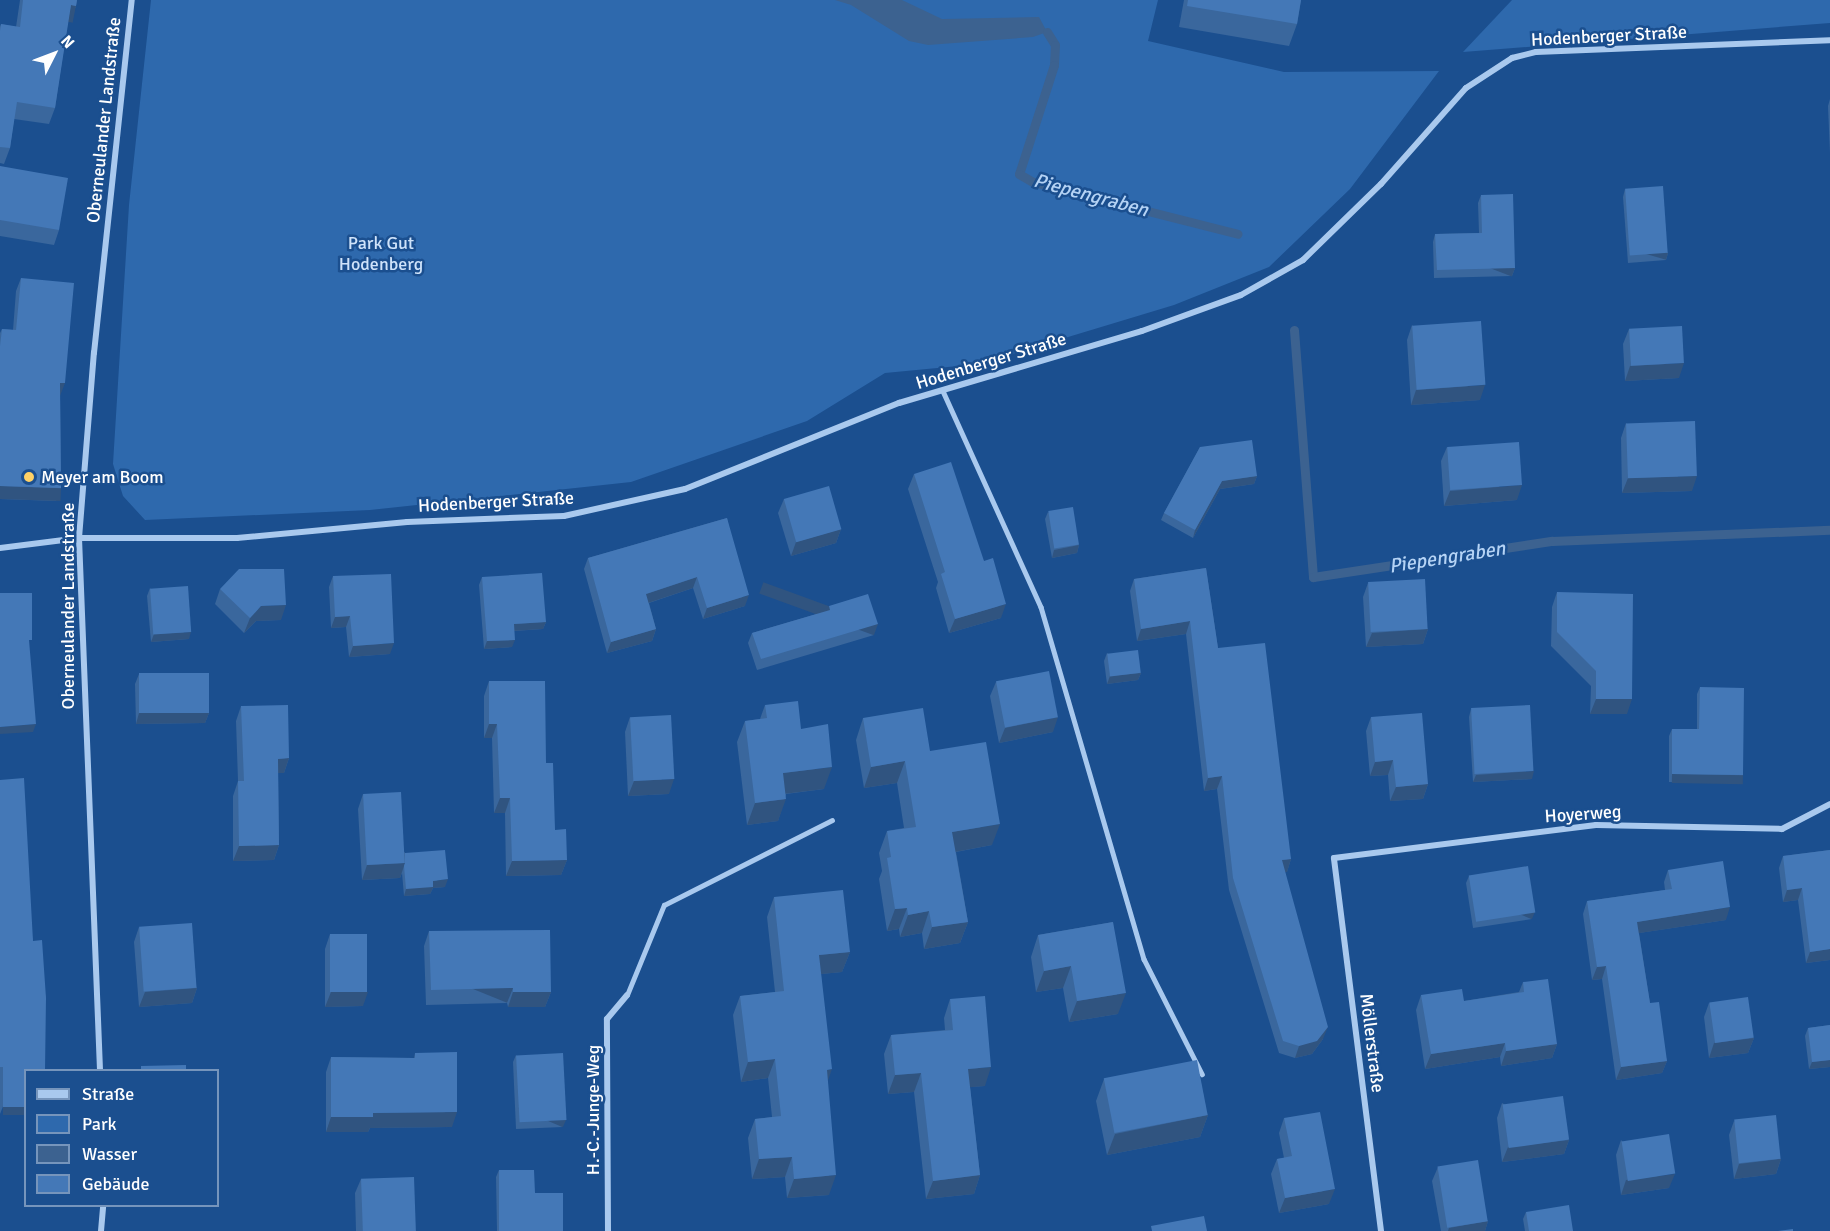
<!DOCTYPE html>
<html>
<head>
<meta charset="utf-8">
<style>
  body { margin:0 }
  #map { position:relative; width:1830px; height:1231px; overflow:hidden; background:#1b4f8f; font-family:Signika,sans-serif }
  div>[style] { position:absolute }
  .green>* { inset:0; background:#2e69ad }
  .water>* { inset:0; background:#3c6290 }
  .stream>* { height:9px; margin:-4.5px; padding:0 4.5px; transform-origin:4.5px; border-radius:4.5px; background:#3c6290 }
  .lane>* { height:4.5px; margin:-2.25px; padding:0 2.25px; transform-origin:2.25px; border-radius:2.25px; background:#a9c9ee }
  .street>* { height:6px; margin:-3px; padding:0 3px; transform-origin:3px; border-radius:3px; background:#a9c9ee }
  .wall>* { inset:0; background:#3a679d }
  .shaded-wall>* { inset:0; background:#305480; transform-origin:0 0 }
  .building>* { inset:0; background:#4478b7; transform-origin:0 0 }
  .dots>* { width:16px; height:16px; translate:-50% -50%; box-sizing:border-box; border:3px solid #1b4f8f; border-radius:50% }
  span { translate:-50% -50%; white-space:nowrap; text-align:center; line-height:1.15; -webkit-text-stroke:5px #1b4f8f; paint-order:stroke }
  .street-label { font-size:18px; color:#fff }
  .park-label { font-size:18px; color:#cfe3fa }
  .poi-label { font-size:18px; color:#fff }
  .left { translate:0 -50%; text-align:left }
  .water-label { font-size:20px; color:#b5d3f5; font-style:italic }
  .legend { position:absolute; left:24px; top:1069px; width:195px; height:138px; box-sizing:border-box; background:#1b4f8f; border:2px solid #7695bc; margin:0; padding:8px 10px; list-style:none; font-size:18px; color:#fff }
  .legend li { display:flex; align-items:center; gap:12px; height:30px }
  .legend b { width:30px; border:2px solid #7695bc }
  .north { position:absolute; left:24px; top:24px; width:60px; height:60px; -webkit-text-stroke:4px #1b4f8f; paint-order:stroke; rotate:48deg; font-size:16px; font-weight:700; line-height:24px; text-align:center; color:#fff }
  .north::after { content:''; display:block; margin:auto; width:21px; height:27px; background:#fff; clip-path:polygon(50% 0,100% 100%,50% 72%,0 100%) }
</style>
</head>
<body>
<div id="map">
  <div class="green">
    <i style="clip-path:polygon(151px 0,1158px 0,1148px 41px,1284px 72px,1439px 71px,1350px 189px,1269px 267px,1174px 305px,979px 364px,885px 373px,807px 421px,631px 482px,370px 510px,145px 520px,123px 496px,113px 464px,129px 205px)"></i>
    <i style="clip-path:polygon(1512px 0,1830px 0,1830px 23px,1463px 52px)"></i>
  </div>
  <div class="water">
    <i style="clip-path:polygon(835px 0,902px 0,942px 19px,1039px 17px,1047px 32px,1033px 37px,928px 45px,909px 41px,851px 5px)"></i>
  </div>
  <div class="stream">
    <i style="left:1047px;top:32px;width:15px;rotate:58deg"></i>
    <i style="left:1055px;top:45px;width:20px;rotate:93deg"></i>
    <i style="left:1054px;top:65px;width:114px;rotate:107.8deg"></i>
    <i style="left:1019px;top:174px;width:16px;rotate:30deg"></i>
    <i style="left:1033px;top:182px;width:211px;rotate:14.2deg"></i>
    <i style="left:1294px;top:330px;width:248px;rotate:85.6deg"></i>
    <i style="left:1313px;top:577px;width:242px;rotate:-8.6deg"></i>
    <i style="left:1552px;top:541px;width:278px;rotate:-2.3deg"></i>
  </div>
  <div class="lane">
    <i style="left:943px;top:391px;width:237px;rotate:65.6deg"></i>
    <i style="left:1041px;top:607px;width:367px;rotate:73.7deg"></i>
    <i style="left:1144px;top:959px;width:129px;rotate:63.2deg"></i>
    <i style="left:627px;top:995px;width:97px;rotate:-67.7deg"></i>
    <i style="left:664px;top:905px;width:188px;rotate:-26.8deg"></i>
  </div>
  <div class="street">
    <i style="left:0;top:548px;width:80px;rotate:-7.2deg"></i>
    <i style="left:79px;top:538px;width:158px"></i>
    <i style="left:237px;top:538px;width:171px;rotate:-5.4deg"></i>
    <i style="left:407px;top:522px;width:157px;rotate:-2.2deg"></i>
    <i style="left:564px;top:516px;width:124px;rotate:-12.6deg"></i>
    <i style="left:685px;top:489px;width:231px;rotate:-21.9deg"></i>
    <i style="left:899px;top:403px;width:253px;rotate:-16.5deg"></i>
    <i style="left:1142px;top:331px;width:105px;rotate:-20deg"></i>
    <i style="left:1241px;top:295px;width:71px;rotate:-29.4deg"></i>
    <i style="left:1303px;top:260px;width:109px;rotate:-44.3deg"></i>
    <i style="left:1381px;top:184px;width:128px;rotate:-48.5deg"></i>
    <i style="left:1466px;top:88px;width:55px;rotate:-33.1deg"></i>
    <i style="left:1512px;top:58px;width:25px;rotate:-14deg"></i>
    <i style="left:1536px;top:52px;width:294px;rotate:-2.3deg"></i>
    <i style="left:100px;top:1070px;width:532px;rotate:-92.26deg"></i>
    <i style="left:79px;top:538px;width:186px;rotate:-85.4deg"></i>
    <i style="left:94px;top:353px;width:355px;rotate:-83.9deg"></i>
    <i style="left:101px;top:1231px;width:25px;rotate:-85deg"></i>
    <i style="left:608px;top:1231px;width:212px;rotate:-90.3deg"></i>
    <i style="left:607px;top:1019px;width:31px;rotate:-50deg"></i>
    <i style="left:1381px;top:1231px;width:376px;rotate:-97.2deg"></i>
    <i style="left:1334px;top:858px;width:264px;rotate:-7.2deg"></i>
    <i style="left:1596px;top:825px;width:186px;rotate:1.2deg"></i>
    <i style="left:1782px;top:829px;width:54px;rotate:-27.5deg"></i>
  </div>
  <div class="wall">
    <i style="clip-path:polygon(20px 0,77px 0,76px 6px,70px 22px,68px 21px,55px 108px,49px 124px,14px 119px,10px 148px,4px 164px,0 163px,0 27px,1px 24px,16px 27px)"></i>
    <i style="clip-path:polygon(1184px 0,1301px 0,1297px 24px,1289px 46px,1179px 27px)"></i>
    <i style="clip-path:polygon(1830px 99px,1830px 153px,1828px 106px)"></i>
    <i style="clip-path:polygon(0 166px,59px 230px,54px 245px,0 236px)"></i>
    <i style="clip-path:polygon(1625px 189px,1668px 253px,1666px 260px,1628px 263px,1623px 197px)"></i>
    <i style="clip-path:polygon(1481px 195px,1515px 268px,1512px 276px,1434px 278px,1433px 242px,1435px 234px,1479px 233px,1478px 203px)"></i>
    <i style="clip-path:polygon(21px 278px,60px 396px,61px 488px,56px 501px,0 499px,0 333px,2px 329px,13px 330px,16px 291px)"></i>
    <i style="clip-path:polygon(1412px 325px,1480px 400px,1411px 405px,1407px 340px)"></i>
    <i style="clip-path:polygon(1629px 329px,1679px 378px,1625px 381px,1623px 344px)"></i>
    <i style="clip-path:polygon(1626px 423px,1692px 491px,1622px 493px,1621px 438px)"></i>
    <i style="clip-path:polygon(1200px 447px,1257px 476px,1254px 484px,1220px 489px,1193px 538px,1161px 520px,1164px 513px)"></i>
    <i style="clip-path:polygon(1447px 447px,1517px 500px,1444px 506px,1441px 461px)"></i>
    <i style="clip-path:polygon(914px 474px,984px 561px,1001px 618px,949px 633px,936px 588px,938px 582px,908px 489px)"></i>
    <i style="clip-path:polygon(784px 499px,841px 529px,836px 543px,791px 556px,778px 513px)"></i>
    <i style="clip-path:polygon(1048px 512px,1079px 545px,1077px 553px,1052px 558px,1045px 519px)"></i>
    <i style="clip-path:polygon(727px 518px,745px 606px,703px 619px,693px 588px,649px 603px,656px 629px,652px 641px,607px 653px,584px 569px,588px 558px)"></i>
    <i style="clip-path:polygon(1206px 568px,1218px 648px,1291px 859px,1287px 872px,1285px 872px,1323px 1039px,1312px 1054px,1295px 1058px,1279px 1053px,1229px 890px,1217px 789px,1204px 791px,1186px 634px,1137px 641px,1130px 591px,1134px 579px)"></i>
    <i style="clip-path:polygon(333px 576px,390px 654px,349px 657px,346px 627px,331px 628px,329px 587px)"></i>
    <i style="clip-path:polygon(482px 577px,546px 622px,543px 629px,514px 631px,512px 647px,484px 649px,479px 585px)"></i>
    <i style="clip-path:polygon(1368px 583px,1428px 629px,1423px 644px,1366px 647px,1363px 597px)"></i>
    <i style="clip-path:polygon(150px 588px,189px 639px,151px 642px,147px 596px)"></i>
    <i style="clip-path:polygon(220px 589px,281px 620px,256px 621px,244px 633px,215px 604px)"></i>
    <i style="clip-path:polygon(1557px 592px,1627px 714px,1590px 714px,1591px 686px,1551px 646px,1552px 607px)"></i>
    <i style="clip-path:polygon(829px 606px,874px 635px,757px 670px,748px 643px,752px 633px,827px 611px)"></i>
    <i style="clip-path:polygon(1107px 653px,1141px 673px,1138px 680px,1107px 684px,1104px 661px)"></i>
    <i style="clip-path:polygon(139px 674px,209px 713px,205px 723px,136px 724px,135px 684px)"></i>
    <i style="clip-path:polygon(489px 681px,546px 763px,555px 830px,567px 860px,561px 875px,506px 876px,505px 813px,494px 813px,492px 738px,484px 738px,484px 696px)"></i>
    <i style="clip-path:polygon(996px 682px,1053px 732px,999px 743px,990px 696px)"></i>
    <i style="clip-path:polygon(1700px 687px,1743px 775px,1740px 783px,1669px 782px,1669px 736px,1672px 729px,1697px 729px,1697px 694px)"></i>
    <i style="clip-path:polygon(765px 705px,801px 729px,824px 789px,786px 794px,778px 821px,747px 825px,737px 742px,745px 721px,760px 719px)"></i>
    <i style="clip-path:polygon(241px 706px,289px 758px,284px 773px,278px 773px,279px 845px,274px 860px,233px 861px,233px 796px,238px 781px,236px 721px)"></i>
    <i style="clip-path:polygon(1471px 709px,1532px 779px,1473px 782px,1469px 717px)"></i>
    <i style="clip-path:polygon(630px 717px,669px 794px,628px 796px,625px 732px)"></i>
    <i style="clip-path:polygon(1371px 717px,1428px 784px,1423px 799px,1390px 801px,1388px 775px,1370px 776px,1366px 731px)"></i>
    <i style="clip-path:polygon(863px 718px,930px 751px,992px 845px,956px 852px,968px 922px,960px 943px,924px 949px,922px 933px,900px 937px,899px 929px,887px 931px,879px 879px,882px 871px,879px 853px,887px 831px,904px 828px,897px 783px,864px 788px,856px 740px)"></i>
    <i style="clip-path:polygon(0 780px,33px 941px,46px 998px,0 1114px)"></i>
    <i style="clip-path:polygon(363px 794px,405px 853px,445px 887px,433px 888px,430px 894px,404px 896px,402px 873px,400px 878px,362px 880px,358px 809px)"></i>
    <i style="clip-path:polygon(1830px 850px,1830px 960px,1806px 963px,1798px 900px,1783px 902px,1779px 868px,1783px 856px)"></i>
    <i style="clip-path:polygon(1668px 870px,1726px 920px,1639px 933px,1650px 1003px,1667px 1061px,1662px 1073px,1616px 1080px,1602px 979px,1592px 980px,1583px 914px,1587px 901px,1665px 890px,1664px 882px)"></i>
    <i style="clip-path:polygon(1469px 876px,1532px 919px,1473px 928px,1466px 883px)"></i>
    <i style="clip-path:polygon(774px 897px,850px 952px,842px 972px,821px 974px,828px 1080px,829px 1195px,787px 1198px,785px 1177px,752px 1179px,748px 1138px,755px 1119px,772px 1117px,768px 1078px,741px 1082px,733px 1015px,740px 996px,775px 992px,767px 917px)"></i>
    <i style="clip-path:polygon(1113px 922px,1118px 1014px,1069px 1022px,1063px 988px,1036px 992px,1031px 957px,1038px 935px)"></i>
    <i style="clip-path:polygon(139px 927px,197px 988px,192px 1003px,139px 1007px,134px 942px)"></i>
    <i style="clip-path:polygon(429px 931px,551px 992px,545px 1007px,508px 1007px,507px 1003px,426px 1005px,424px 946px)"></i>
    <i style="clip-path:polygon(330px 934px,363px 1006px,325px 1007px,325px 949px)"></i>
    <i style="clip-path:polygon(1523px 982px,1557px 1044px,1552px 1058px,1501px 1066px,1500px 1057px,1425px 1069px,1416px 1010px,1421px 995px,1464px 1001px,1519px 992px)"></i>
    <i style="clip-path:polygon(950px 999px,985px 1086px,970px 1087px,980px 1175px,974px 1194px,926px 1199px,914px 1092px,888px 1094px,884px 1054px,891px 1035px,945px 1030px,944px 1018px)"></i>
    <i style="clip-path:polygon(1709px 1003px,1754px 1038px,1748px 1053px,1709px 1058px,1704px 1017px)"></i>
    <i style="clip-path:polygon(1830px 1025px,1830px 1067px,1809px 1069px,1805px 1036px,1808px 1028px)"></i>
    <i style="clip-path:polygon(415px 1053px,452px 1127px,370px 1128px,368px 1132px,326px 1132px,326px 1072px,331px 1057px,414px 1058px)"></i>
    <i style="clip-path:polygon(516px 1055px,563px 1127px,516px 1129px,513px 1062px)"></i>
    <i style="clip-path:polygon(1104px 1079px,1208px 1115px,1200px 1137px,1107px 1155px,1096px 1101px)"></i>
    <i style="clip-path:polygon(1502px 1103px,1569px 1140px,1564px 1154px,1502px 1162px,1497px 1118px)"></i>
    <i style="clip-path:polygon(1284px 1118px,1329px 1204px,1279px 1213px,1271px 1174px,1277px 1159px,1284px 1158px,1279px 1133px)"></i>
    <i style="clip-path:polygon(1734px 1121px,1781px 1159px,1776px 1174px,1734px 1179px,1729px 1135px)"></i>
    <i style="clip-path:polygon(1621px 1140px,1669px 1188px,1621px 1195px,1616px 1155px)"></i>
    <i style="clip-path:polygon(1438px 1167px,1488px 1221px,1485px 1231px,1441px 1231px,1432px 1181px)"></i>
    <i style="clip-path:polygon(499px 1170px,535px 1193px,563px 1231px,497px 1231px,496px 1177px)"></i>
    <i style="clip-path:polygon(361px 1179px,416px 1231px,356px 1231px,355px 1193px)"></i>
    <i style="clip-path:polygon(1526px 1212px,1573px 1231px,1525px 1231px,1523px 1219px)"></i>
  </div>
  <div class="shaded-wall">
    <i style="left:71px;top:5px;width:5px;height:17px;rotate:11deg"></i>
    <i style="left:1668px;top:253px;width:7px;height:38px;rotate:106deg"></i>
    <i style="left:1515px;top:268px;width:9px;height:78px;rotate:111deg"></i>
    <i style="clip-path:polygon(1684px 363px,1679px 378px,1625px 381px,1630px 366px)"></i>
    <i style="clip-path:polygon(60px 383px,65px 383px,60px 396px)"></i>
    <i style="clip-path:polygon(1485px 385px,1480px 400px,1411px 405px,1416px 390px)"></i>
    <i style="clip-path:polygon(1257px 476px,1254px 484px,1220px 489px,1193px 538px,1195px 530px,1222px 481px)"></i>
    <i style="clip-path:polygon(1697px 476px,1692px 491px,1622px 493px,1628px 478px)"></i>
    <i style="clip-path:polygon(1522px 485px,1517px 500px,1444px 506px,1450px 491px)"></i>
    <i style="left:0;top:486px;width:61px;height:13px;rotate:2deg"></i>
    <i style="clip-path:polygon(841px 529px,836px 543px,791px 556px,796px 542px)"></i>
    <i style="clip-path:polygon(1079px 545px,1077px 553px,1052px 558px,1054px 550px)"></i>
    <i style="clip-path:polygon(697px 577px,693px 588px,642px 605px,646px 594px)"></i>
    <i style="clip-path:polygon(749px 595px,745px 606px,703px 619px,707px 608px)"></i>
    <i style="clip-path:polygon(1006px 604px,1001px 618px,949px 633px,955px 619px)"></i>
    <i style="clip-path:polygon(286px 605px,281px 620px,256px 621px,244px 633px,250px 618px,261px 606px)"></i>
    <i style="clip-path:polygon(350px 616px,346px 627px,331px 628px,335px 617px)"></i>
    <i style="clip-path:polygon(1190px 621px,1186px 634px,1137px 641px,1141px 629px)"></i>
    <i style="clip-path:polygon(546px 622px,543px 629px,511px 631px,514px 624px)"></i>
    <i style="left:878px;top:624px;width:12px;height:122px;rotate:110deg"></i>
    <i style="clip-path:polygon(656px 629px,652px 641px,607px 653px,611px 642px)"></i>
    <i style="clip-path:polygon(1428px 629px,1423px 644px,1366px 647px,1372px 633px)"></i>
    <i style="clip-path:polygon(191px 632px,189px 639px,151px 642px,154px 634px)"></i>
    <i style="clip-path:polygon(515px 640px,512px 647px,484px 649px,487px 641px)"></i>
    <i style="clip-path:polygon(394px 643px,390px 654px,349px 657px,353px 646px)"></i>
    <i style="clip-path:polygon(1141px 673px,1138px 680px,1107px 684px,1110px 676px)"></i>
    <i style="clip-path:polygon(1596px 699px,1632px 699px,1627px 714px,1590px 714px)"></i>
    <i style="clip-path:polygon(139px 713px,209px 713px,205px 723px,136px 724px)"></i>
    <i style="clip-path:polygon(1058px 717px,1053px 732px,999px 743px,1005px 728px)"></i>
    <i style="clip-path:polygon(36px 724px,33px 732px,0 734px,0 727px)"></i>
    <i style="clip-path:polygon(489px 724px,497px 724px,492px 738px,484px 738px)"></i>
    <i style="clip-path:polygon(289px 758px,284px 773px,272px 773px,278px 759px)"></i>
    <i style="clip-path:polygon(1393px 760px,1388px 775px,1370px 776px,1375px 762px)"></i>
    <i style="clip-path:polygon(905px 761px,897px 783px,864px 788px,871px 767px)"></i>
    <i style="clip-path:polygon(832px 767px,824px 789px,775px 795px,783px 773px)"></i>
    <i style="clip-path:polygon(1534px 771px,1532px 779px,1473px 782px,1476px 775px)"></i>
    <i style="left:1672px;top:774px;width:71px;height:9px;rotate:1deg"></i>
    <i style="clip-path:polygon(1222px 776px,1217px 789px,1204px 791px,1208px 778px)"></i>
    <i style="clip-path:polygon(674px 779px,669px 794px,628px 796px,634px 781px)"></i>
    <i style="clip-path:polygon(1428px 784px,1423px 799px,1390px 801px,1396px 787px)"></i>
    <i style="clip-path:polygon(500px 798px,510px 798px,505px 813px,494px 813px)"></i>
    <i style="clip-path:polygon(786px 799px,778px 821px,747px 825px,755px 803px)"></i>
    <i style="clip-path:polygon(1000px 824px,992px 845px,944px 854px,952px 832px)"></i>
    <i style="clip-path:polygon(279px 845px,274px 860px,233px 861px,239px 846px)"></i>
    <i style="clip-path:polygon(1291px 859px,1287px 872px,1277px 873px,1282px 860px)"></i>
    <i style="clip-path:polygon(567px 860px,561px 875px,506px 876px,512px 861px)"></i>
    <i style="clip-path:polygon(405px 863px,400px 878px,362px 880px,367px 865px)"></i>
    <i style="clip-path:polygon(448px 879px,445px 887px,433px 888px,430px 894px,404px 896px,406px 889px,433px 881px)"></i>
    <i style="clip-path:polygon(1802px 888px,1798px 900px,1783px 902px,1787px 890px)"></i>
    <i style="clip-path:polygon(1730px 907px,1726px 920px,1633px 934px,1637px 922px)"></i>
    <i style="clip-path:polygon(907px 908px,899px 929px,887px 931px,895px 909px)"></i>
    <i style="clip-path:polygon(929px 911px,922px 933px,900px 937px,908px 915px)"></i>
    <i style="left:1535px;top:912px;width:8px;height:60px;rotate:113deg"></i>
    <i style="clip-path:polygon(968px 922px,960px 943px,924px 949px,932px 927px)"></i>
    <i style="clip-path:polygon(1830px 949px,1830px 960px,1806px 963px,1810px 952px)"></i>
    <i style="clip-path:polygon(850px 952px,842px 972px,812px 975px,819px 955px)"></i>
    <i style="clip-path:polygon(1071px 966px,1063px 988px,1036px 992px,1044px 971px)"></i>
    <i style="clip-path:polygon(1606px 966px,1602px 979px,1592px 980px,1597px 967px)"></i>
    <i style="clip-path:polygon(197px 988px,192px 1003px,139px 1007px,145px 992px)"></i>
    <i style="left:513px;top:988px;width:16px;height:82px;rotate:112deg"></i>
    <i style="clip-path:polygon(331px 992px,368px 992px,363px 1006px,325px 1007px)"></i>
    <i style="clip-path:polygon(513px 992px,551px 992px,545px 1007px,508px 1007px)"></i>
    <i style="clip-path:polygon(1126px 993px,1118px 1014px,1069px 1022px,1077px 1001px)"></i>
    <i style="clip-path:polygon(1328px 1027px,1323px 1039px,1312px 1054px,1295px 1058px,1299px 1046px)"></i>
    <i style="clip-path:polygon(1754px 1038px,1748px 1053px,1709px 1058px,1714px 1043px)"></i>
    <i style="clip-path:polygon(1505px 1043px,1500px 1057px,1425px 1069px,1431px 1054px)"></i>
    <i style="clip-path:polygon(1557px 1044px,1552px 1058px,1501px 1066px,1506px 1051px)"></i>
    <i style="clip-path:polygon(775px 1059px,768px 1078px,741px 1082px,748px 1062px)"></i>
    <i style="clip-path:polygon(1830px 1060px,1830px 1067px,1809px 1069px,1812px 1062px)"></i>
    <i style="clip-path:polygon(1667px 1061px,1662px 1073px,1616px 1080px,1621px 1067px)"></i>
    <i style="clip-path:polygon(991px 1067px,985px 1086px,961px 1088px,968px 1069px)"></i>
    <i style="clip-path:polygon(832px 1069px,825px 1089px,827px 1070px)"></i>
    <i style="clip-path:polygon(921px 1073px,914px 1092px,888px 1094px,895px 1075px)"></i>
    <i style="left:3px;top:1107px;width:23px;height:8px"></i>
    <i style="clip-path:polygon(457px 1112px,452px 1127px,370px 1128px,368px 1132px,326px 1132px,331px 1117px,373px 1113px)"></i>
    <i style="clip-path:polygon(1208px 1115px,1200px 1137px,1107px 1155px,1115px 1134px)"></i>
    <i style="left:566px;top:1120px;width:8px;height:48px;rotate:113deg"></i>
    <i style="clip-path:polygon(1569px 1140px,1564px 1154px,1502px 1162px,1508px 1147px)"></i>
    <i style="clip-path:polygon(792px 1157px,785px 1177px,752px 1179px,759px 1159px)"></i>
    <i style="clip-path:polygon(1781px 1159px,1776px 1174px,1734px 1179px,1739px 1164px)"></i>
    <i style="clip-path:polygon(1675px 1174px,1669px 1188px,1621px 1195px,1626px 1180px)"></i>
    <i style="clip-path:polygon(836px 1175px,829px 1195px,787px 1198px,794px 1179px)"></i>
    <i style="clip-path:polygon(980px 1175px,974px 1194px,926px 1199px,933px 1181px)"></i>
    <i style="clip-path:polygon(1335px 1189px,1329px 1204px,1279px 1213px,1285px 1198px)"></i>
    <i style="clip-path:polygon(1488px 1221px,1485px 1231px,1448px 1231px,1449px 1228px)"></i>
  </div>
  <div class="building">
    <i style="clip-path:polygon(23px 0,77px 0,76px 6px,71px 5px,55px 108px,17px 102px,10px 148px,0 147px,0 31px,1px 24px,20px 27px)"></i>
    <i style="clip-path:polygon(1188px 0,1301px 0,1297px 24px,1187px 6px)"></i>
    <i style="clip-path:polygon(0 166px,68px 178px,59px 230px,0 220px)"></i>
    <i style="left:1663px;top:186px;width:67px;height:38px;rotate:86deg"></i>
    <i style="clip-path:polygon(1513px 194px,1515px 268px,1437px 270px,1435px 234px,1482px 233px,1481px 195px)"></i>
    <i style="clip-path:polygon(21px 278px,74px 283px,65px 383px,60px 383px,61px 488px,0 486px,0 346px,2px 329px,16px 330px)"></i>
    <i style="left:1481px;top:321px;width:64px;height:69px;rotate:86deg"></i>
    <i style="left:1682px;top:326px;width:37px;height:53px;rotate:87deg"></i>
    <i style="left:1695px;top:421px;width:55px;height:69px;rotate:88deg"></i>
    <i style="clip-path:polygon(1252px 440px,1257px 476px,1222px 481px,1195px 530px,1164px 513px,1200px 447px)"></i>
    <i style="left:1519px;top:442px;width:43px;height:72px;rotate:86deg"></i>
    <i style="clip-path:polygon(951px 462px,984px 561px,993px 558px,1006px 604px,955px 619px,941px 574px,945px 572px,914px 474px)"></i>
    <i style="left:829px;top:486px;width:45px;height:47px;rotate:74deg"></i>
    <i style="left:1073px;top:507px;width:38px;height:25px;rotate:81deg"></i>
    <i style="clip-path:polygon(727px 518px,749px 595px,707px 608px,697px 577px,646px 594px,656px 629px,611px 642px,588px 558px)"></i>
    <i style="clip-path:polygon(1206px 568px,1218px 648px,1265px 643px,1291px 859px,1282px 860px,1328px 1027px,1317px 1041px,1299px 1046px,1283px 1041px,1233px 878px,1222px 776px,1208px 778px,1190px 621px,1141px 629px,1134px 579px)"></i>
    <i style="clip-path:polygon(239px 569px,284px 569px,286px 605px,261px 606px,250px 618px,220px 589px)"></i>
    <i style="clip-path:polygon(542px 573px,546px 622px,514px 624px,515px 640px,487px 641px,482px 577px)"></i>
    <i style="clip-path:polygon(391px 574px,394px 643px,353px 646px,350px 616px,335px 617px,333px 576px)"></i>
    <i style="left:1425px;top:579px;width:50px;height:57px;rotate:87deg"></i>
    <i style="left:188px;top:586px;width:46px;height:38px;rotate:86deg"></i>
    <i style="clip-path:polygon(1557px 592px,1633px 594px,1632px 699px,1596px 699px,1596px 671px,1557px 632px)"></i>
    <i style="clip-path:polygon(0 593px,32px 593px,32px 640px,29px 640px,36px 724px,0 727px)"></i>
    <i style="clip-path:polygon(868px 594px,878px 624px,761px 659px,752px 633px,830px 610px,829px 606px)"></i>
    <i style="left:1138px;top:650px;width:23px;height:31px;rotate:83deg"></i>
    <i style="left:1049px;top:671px;width:47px;height:54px;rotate:79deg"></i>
    <i style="left:209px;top:673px;width:40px;height:70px;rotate:90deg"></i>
    <i style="clip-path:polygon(489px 681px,545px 681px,546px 763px,553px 763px,555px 830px,566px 829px,567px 860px,512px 861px,510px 798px,500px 798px,497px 724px,489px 724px)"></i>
    <i style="clip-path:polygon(1700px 687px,1744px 688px,1743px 775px,1672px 774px,1672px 729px,1699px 729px)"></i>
    <i style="clip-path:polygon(798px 701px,801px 729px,828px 724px,832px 767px,783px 773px,786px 799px,755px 803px,745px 721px,767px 718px,765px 705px)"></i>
    <i style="clip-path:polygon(288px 705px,289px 758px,278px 759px,279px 845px,239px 846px,238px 781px,244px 781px,241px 706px)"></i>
    <i style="left:1530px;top:705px;width:66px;height:59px;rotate:87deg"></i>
    <i style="clip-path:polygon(923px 708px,930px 751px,986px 742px,1000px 824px,952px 832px,968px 922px,932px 927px,929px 911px,908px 915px,907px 908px,895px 909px,887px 858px,891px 857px,887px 831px,916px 827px,905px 761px,871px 767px,863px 718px)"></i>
    <i style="clip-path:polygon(1422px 713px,1428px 784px,1396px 787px,1393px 760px,1375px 762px,1371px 717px)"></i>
    <i style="left:671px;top:715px;width:64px;height:41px;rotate:87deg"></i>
    <i style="clip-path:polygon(24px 778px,33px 941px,42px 940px,46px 998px,45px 1071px,26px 1071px,26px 1107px,3px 1107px,3px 1067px,0 1067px,0 780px)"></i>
    <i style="left:401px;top:792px;width:71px;height:38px;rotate:87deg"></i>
    <i style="clip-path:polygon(445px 850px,448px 879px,433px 881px,433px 887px,406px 889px,404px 866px,405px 863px,405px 853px)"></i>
    <i style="clip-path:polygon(1830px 850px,1830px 949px,1810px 952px,1802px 888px,1787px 890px,1783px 856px)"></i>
    <i style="clip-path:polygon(1723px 861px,1730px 907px,1637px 922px,1650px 1003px,1659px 1002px,1667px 1061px,1621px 1067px,1606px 966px,1597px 967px,1587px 901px,1672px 889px,1668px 870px)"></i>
    <i style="left:1528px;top:866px;width:47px;height:60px;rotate:81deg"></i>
    <i style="clip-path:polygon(843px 890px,850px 952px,819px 955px,832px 1069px,827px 1070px,836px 1175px,794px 1179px,792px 1157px,759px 1159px,755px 1119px,781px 1116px,775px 1059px,748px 1062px,740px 996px,784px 991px,774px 897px)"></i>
    <i style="clip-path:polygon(1113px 922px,1126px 993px,1077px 1001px,1071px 966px,1044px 971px,1038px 935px)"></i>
    <i style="left:192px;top:923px;width:65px;height:53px;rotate:86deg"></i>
    <i style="clip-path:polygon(550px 930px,551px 992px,513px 992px,513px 988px,431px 990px,429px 931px)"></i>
    <i style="left:330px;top:934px;width:37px;height:58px"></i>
    <i style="clip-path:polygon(1548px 979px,1557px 1044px,1506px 1051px,1505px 1043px,1431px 1054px,1421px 995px,1462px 989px,1464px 1001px,1524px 992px,1523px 982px)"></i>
    <i style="clip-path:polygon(985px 996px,991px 1067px,968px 1069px,980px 1175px,933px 1181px,921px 1073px,895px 1075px,891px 1035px,953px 1030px,950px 999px)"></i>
    <i style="left:1748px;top:997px;width:41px;height:39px;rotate:82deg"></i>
    <i style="clip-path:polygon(1830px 1025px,1830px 1060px,1812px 1062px,1808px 1028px)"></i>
    <i style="clip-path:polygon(457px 1052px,457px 1112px,373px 1113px,373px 1117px,331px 1117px,331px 1057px,415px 1058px,415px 1053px)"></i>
    <i style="left:563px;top:1053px;width:67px;height:47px;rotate:87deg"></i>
    <i style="left:1197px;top:1060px;width:56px;height:95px;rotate:79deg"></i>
    <i style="clip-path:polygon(186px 1065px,186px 1071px,141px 1071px,141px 1066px)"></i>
    <i style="left:1563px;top:1096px;width:44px;height:61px;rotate:82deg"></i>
    <i style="clip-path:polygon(1320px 1112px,1335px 1189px,1285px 1198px,1277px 1159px,1292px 1156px,1284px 1118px)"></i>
    <i style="left:1776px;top:1115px;width:44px;height:42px;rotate:84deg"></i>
    <i style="left:1669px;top:1134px;width:40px;height:48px;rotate:81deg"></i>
    <i style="left:1478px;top:1160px;width:62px;height:41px;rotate:81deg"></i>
    <i style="clip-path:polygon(499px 1170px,534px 1170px,535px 1193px,563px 1193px,563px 1231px,499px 1231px)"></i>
    <i style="left:414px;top:1177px;width:54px;height:53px;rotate:88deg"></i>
    <i style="clip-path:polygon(1569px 1205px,1573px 1231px,1529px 1231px,1526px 1212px)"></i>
    <i style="clip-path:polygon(1204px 1216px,1207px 1231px,1152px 1231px,1151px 1226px)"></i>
    <i style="clip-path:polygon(1793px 1229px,1793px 1231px,1778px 1231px)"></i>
  </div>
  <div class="dots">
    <i style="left:29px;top:477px;background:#ffd166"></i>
  </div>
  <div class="street-label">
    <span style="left:1609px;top:36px;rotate:-3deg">Hodenberger Straße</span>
    <span style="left:104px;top:120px;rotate:-84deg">Oberneulander Landstraße</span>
    <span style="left:991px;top:361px;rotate:-17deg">Hodenberger Straße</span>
    <span style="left:496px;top:502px;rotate:-3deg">Hodenberger Straße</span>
    <span style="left:68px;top:606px;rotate:-90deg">Oberneulander Landstraße</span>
    <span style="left:1583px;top:814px;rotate:-4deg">Hoyerweg</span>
    <span style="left:1372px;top:1043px;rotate:83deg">Möllerstraße</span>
    <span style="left:593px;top:1110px;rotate:-90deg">H.-C.-Junge-Weg</span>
  </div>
  <div class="park-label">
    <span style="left:381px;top:254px">Park Gut<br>Hodenberg</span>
  </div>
  <div class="poi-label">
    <span class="left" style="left:41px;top:477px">Meyer am Boom</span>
  </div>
  <div class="water-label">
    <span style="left:1091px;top:195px;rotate:15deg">Piepengraben</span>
    <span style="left:1447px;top:557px;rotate:-9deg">Piepengraben</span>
  </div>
  <ul class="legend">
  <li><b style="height:8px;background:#a9c9ee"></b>Straße</li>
  <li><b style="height:16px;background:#2e69ad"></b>Park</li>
  <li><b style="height:16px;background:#3c6290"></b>Wasser</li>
  <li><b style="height:16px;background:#4478b7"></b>Gebäude</li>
  </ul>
  <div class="north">N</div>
</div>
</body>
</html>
